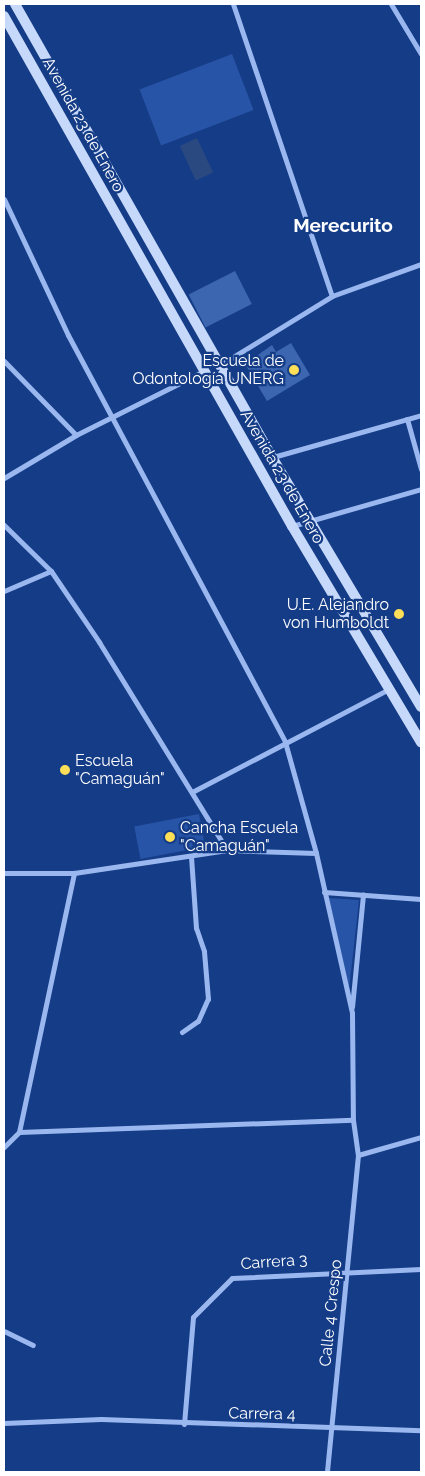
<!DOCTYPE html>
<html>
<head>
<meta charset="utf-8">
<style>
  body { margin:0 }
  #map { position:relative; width:425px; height:1476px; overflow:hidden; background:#153c87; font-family:Raleway,sans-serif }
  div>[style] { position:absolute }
  .green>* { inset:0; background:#2754a6; transform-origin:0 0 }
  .water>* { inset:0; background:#2b4981; transform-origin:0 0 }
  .building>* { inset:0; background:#3d66b1; transform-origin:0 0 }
  .minor>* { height:5px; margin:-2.5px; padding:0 2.5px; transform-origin:2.5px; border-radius:2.5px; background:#9ab8ef }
  .secondary>* { height:10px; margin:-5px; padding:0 5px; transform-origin:5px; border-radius:5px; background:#c7d9fa }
  .dots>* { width:14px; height:14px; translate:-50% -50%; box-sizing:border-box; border:2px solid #153c87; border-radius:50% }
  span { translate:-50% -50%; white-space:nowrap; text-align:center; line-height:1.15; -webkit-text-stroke:4.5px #153c87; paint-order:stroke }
  .street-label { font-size:16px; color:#fff }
  .poi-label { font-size:16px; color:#fff }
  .right { translate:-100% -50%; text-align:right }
  .left { translate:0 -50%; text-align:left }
  .quarter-label { font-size:19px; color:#fff; font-weight:700 }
  .frame { position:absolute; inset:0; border:5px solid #fff; pointer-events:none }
</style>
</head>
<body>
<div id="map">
  <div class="green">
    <i style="left:232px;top:54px;width:60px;height:99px;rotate:69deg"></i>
    <i style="left:199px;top:814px;width:33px;height:66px;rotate:79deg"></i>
    <i style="clip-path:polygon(329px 898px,359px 900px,349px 990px)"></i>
  </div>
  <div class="water">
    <i style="left:197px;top:138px;width:38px;height:19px;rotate:65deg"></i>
  </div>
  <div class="building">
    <i style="left:235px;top:271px;width:37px;height:52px;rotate:63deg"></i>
    <i style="clip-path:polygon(291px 343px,310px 375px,267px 401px,245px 364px,272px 345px,276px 352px)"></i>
  </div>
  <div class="minor">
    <i style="left:233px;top:4px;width:308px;rotate:71.3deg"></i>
    <i style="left:391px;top:4px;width:58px;rotate:59deg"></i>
    <i style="left:4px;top:199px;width:150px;rotate:64.8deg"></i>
    <i style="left:68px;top:335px;width:461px;rotate:61.9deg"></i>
    <i style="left:285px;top:742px;width:115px;rotate:74.4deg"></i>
    <i style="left:316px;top:853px;width:164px;rotate:77.3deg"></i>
    <i style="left:352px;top:1013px;width:107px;rotate:89.5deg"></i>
    <i style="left:353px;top:1120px;width:35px;rotate:82deg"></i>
    <i style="left:358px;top:1155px;width:319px;rotate:95.6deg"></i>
    <i style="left:4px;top:361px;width:103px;rotate:45.8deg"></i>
    <i style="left:220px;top:365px;width:132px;rotate:-31.6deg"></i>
    <i style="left:332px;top:296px;width:95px;rotate:-19.8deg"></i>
    <i style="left:407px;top:419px;width:52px;rotate:74.4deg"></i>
    <i style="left:273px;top:457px;width:154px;rotate:-15.8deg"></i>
    <i style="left:4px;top:478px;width:84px;rotate:-30.8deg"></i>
    <i style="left:76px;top:435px;width:143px;rotate:-26.6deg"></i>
    <i style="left:4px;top:525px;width:66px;rotate:44.4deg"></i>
    <i style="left:51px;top:571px;width:86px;rotate:55.9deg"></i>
    <i style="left:99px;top:642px;width:244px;rotate:58.4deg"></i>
    <i style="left:292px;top:526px;width:134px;rotate:-16deg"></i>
    <i style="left:4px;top:591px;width:51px;rotate:-23.1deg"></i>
    <i style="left:192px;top:792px;width:222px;rotate:-27.6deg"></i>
    <i style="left:4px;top:873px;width:70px"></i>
    <i style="left:74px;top:873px;width:155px;rotate:-8.5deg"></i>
    <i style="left:227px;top:850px;width:89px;rotate:1.9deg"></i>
    <i style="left:324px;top:892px;width:97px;rotate:4.1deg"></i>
    <i style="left:352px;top:1007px;width:113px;rotate:-84.4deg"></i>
    <i style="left:182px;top:1032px;width:19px;rotate:-35deg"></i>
    <i style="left:198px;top:1021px;width:24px;rotate:-66deg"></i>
    <i style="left:208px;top:999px;width:48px;rotate:-94.8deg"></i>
    <i style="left:204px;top:951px;width:24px;rotate:-109deg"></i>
    <i style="left:196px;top:928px;width:72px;rotate:-94deg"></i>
    <i style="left:19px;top:1132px;width:334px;rotate:-2.1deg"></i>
    <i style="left:4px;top:1147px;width:21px;rotate:-45deg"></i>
    <i style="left:19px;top:1132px;width:265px;rotate:-78deg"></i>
    <i style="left:358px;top:1155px;width:66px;rotate:-15.9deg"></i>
    <i style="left:4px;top:1331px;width:32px;rotate:26deg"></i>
    <i style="left:4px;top:1423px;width:97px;rotate:-2.4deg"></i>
    <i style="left:101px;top:1419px;width:320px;rotate:2deg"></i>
    <i style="left:184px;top:1424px;width:107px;rotate:-85.2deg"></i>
    <i style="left:193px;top:1317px;width:55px;rotate:-45deg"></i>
    <i style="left:232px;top:1278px;width:189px;rotate:-2.7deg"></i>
  </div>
  <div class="secondary">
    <i style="left:15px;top:4px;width:521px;rotate:60.43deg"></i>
    <i style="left:272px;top:457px;width:291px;rotate:59.2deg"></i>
    <i style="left:4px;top:16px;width:586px;rotate:60.55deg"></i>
    <i style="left:292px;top:526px;width:252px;rotate:59.2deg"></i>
  </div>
  <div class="dots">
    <i style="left:294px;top:370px;background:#ffde58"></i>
    <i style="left:399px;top:614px;background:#ffde58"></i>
    <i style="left:65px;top:770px;background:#ffde58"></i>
    <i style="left:170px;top:837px;background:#ffde58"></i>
  </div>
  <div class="street-label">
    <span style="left:83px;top:125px;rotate:61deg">Avenida 23 de Enero</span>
    <span style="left:282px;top:477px;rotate:60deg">Avenida 23 de Enero</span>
    <span style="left:274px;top:1262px;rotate:-4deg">Carrera 3</span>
    <span style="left:331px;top:1313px;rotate:-84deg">Calle 4 Crespo</span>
    <span style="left:262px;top:1414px;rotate:1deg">Carrera 4</span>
  </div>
  <div class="poi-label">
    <span class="right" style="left:284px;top:370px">Escuela de<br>Odontología UNERG</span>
    <span class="right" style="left:389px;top:614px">U.E. Alejandro<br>von Humboldt</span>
    <span class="left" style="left:75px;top:770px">Escuela<br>"Camaguán"</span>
    <span class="left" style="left:180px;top:837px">Cancha Escuela<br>"Camaguán"</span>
  </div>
  <div class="quarter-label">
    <span style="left:343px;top:226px">Merecurito</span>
  </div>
  <div class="frame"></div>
</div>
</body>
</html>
